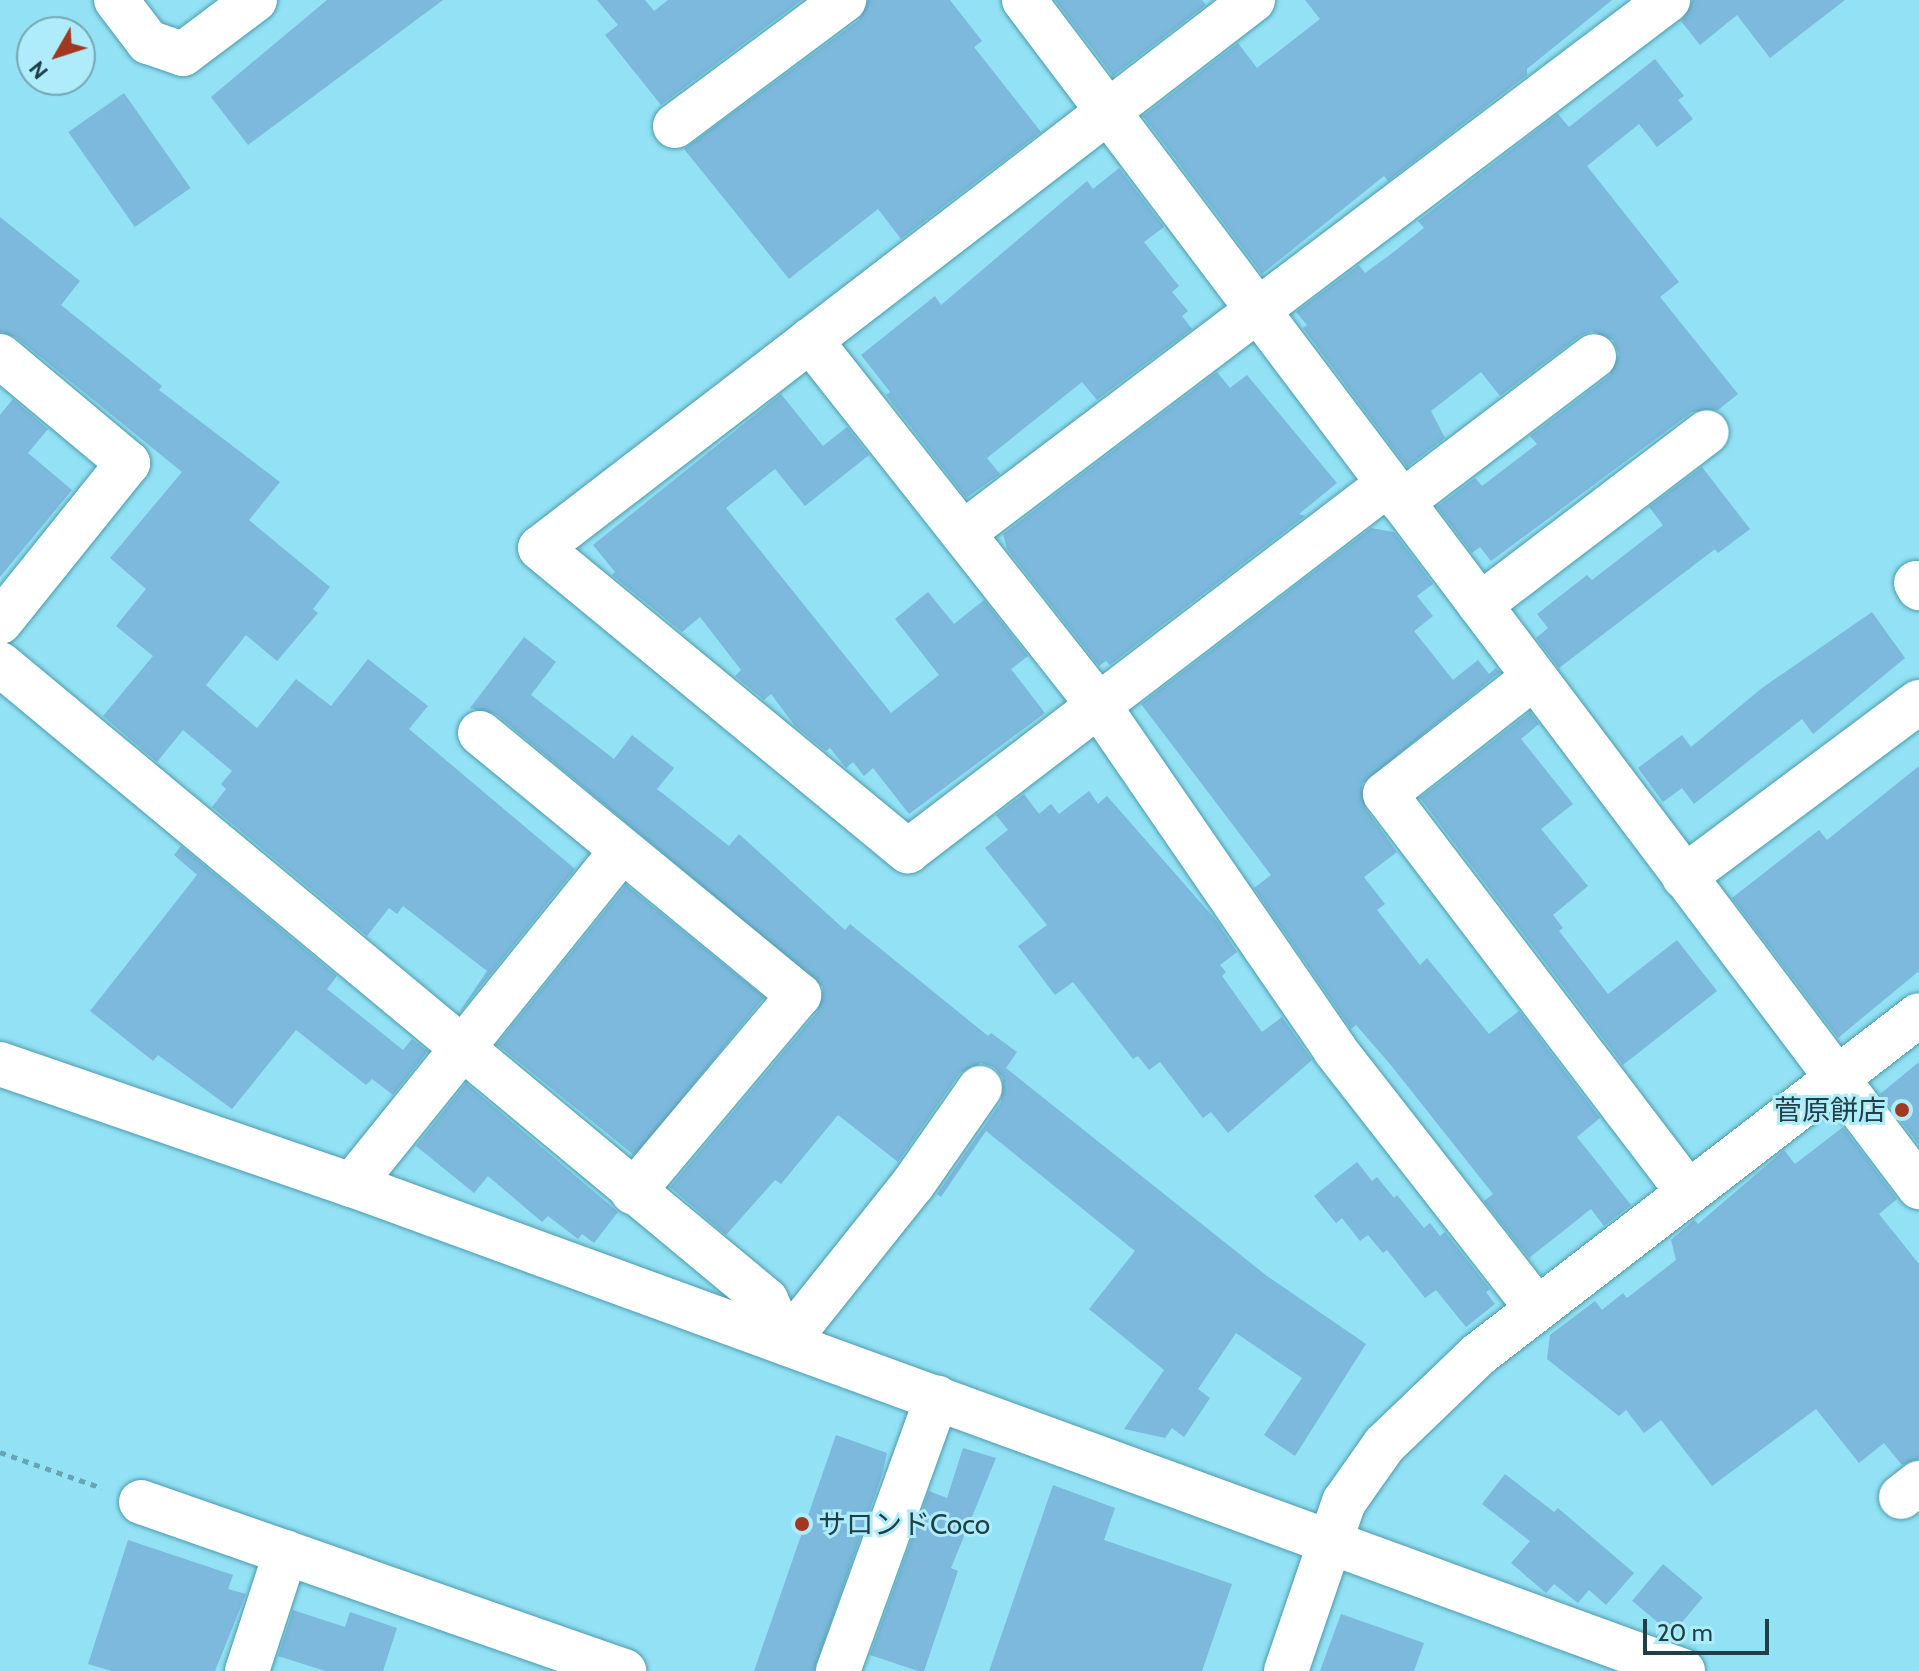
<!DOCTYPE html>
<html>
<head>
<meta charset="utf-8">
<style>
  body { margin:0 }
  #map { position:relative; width:1919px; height:1671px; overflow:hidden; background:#93e1f4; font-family:Cabin,"Noto Sans JP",sans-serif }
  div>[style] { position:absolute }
  .building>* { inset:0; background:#7cb9dc; transform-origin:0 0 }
  .path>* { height:5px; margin-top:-2.5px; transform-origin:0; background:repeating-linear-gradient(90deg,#68a5b4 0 6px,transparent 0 12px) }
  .roads { filter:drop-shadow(0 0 2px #4c9bac) drop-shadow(0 0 2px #4c9bac) }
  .street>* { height:44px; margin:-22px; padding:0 22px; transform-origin:22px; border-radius:22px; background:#fff }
  .dots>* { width:22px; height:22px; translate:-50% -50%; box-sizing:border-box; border:4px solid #afecfb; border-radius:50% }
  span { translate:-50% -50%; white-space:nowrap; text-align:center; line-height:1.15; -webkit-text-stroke:6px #afecfb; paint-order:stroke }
  .poi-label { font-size:28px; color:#204048 }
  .right { translate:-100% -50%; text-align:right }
  .left { translate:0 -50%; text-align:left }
  .north { position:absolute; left:16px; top:16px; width:80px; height:80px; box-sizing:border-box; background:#afecfb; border:2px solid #76a7b3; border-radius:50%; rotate:231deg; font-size:22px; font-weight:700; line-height:32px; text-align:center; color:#204048 }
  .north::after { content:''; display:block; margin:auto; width:28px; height:36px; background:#a13920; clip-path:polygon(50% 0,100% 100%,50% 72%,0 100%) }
  .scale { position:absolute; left:1643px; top:1619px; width:126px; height:36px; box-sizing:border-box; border:4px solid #204048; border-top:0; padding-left:10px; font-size:24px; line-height:28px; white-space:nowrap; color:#204048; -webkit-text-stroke:6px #afecfb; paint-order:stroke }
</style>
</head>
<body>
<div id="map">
  <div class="building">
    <i style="clip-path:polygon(327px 0,443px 0,248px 145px,211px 97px)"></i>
    <i style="clip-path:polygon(597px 0,645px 0,654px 11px,668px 0,802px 0,661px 105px,605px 35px,618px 25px)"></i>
    <i style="clip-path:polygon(868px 0,950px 0,982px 41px,974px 47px,1041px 132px,901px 239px,878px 209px,789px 279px,684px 149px,859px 20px)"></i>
    <i style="clip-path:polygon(1055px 0,1202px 0,1206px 5px,1113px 76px)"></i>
    <i style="clip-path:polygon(1305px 0,1612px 0,1527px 69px,1527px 75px,1388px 181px,1384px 176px,1262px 274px,1143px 116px,1238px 43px,1257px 68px,1320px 19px)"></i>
    <i style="clip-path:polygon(1693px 0,1845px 0,1770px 58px,1737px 15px,1700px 45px,1681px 21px)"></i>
    <i style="clip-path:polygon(1655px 59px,1684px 96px,1678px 100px,1693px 119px,1657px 147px,1639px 124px,1587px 166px,1679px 282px,1660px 297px,1738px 394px,1718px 410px,1692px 412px,1491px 561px,1480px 547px,1472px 553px,1437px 507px,1475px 478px,1482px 486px,1537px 444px,1530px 436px,1609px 376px,1619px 354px,1613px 340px,1592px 331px,1580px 336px,1500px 396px,1481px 372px,1431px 411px,1445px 438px,1407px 467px,1303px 328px,1307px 325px,1296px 312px,1359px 265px,1365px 273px,1391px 254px,1424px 228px,1418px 221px,1558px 114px,1569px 127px)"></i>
    <i style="left:124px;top:93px;width:116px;height:68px;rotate:55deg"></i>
    <i style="clip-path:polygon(1119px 168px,1164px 227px,1144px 242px,1179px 286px,1172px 292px,1188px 311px,1182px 316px,1192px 329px,1097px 400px,1082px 382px,987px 458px,1000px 474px,966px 498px,886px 395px,890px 392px,861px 355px,935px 296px,941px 305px,1087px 181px,1093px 189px)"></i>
    <i style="clip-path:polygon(0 217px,80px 281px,61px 305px,162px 386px,159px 390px,280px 482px,249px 520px,330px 587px,313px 609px,318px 613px,277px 661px,246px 635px,206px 685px,257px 728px,296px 679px,331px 706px,368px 659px,428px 706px,409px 729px,575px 869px,459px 1013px,487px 971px,403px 906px,397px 914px,389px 908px,367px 936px,212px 807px,226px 789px,221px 784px,232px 771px,183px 730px,157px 762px,103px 716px,153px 656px,116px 626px,146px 589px,110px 558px,182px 472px,16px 337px,0 332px)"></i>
    <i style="clip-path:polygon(1217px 372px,1230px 388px,1247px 375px,1337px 483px,1299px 514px,1305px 516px,1110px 665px,1106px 661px,1099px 666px,1007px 549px,1003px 534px)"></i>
    <i style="clip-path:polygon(781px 394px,823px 446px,847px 427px,869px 455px,805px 506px,775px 469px,726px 508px,891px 713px,939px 675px,895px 619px,928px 592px,954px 624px,984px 600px,1028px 656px,1011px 669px,1045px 713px,909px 814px,873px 768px,864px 776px,853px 762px,846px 768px,830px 748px,826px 751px,795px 726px,771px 694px,764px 700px,735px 676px,741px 670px,700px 617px,682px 632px,612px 575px,615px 572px,593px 545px)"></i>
    <i style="clip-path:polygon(13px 399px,48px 429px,28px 453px,72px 490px,0 577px,0 415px)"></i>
    <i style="clip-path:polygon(1702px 467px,1750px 529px,1718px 553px,1715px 549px,1559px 668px,1536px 638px,1548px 628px,1537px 614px,1587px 575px,1592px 580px,1663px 525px,1649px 507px)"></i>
    <i style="clip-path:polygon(1371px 528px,1394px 532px,1433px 584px,1417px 596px,1433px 616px,1414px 631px,1453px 680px,1478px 660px,1489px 674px,1496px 668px,1500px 672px,1362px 784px,1365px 808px,1397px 852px,1364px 877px,1385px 904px,1377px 910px,1420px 965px,1427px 958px,1489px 1034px,1519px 1011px,1600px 1118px,1577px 1137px,1631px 1205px,1604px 1226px,1591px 1209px,1529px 1258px,1484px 1201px,1493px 1194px,1390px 1064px,1356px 1025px,1351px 1029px,1254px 888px,1271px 875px,1141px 704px)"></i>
    <i style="clip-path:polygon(1872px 612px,1905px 658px,1813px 734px,1802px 719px,1694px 804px,1682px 788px,1663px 802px,1638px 768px,1682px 735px,1691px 747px,1762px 688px)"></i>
    <i style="clip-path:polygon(524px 637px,556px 662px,531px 695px,614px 759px,632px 735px,674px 768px,657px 789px,729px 846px,739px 834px,845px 930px,850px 924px,988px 1036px,991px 1033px,1017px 1052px,1006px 1068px,1267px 1276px,1366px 1344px,1295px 1456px,1264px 1435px,1302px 1378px,1236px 1333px,1198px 1389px,1210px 1398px,1184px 1437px,1172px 1428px,1165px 1438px,1124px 1429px,1164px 1370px,1089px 1309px,1135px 1251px,986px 1131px,941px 1197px,937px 1194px,1001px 1102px,1003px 1078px,994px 1067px,981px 1063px,960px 1073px,898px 1162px,838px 1115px,781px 1184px,775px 1180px,726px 1235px,670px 1187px,818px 1011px,823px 987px,496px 714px,470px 708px)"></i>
    <i style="clip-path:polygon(1530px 712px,1539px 724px,1521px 739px,1573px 804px,1541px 829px,1588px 886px,1553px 915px,1563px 928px,1559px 931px,1608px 994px,1677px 940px,1717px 991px,1623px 1065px,1420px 798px)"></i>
    <i style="clip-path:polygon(1919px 766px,1919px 971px,1838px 1038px,1732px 898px,1819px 830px,1827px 840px)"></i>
    <i style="clip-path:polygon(1089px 791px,1098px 804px,1107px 796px,1215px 919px,1237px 952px,1220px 965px,1226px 972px,1222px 976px,1262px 1032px,1282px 1017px,1312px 1060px,1228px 1133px,1211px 1112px,1203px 1118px,1160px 1062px,1149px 1070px,1138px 1056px,1133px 1059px,1073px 982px,1055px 995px,1018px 946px,1047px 925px,985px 848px,1008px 830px,996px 815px,1024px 794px,1039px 814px,1051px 804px,1059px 814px)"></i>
    <i style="clip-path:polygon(181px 846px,337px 976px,327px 989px,403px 1050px,412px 1039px,428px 1051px,393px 1095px,372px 1079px,366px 1085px,296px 1030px,232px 1109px,158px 1055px,153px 1061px,90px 1011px,197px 875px,174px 855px)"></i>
    <i style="left:626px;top:885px;width:178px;height:205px;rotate:39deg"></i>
    <i style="clip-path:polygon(1919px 1062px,1919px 1145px,1880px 1094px)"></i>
    <i style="clip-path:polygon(466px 1083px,618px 1212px,594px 1243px,582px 1234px,578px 1239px,548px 1216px,542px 1222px,488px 1176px,474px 1193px,416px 1146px)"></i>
    <i style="clip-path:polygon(1843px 1127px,1897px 1199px,1879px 1214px,1919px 1264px,1919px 1459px,1902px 1465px,1884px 1443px,1859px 1463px,1816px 1409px,1712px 1486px,1661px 1420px,1644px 1433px,1626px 1410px,1619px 1416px,1547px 1359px,1550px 1335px,1595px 1301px,1602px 1310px,1623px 1293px,1627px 1298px,1676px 1260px,1671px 1240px,1694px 1220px,1698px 1224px,1784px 1150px,1795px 1164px)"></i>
    <i style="clip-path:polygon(1357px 1162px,1372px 1181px,1377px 1177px,1394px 1198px,1397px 1195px,1424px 1228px,1430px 1223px,1440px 1236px,1445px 1232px,1490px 1289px,1486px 1292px,1495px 1304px,1466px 1327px,1436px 1290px,1425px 1298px,1387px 1250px,1383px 1253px,1368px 1235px,1360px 1241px,1342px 1218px,1336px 1223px,1314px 1196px)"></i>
    <i style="clip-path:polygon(836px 1435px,887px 1453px,882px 1475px,814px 1671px,754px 1671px)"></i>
    <i style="clip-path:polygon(963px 1448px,996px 1458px,951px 1568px,958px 1571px,924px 1671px,918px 1671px,870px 1655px,929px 1491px,947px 1498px)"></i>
    <i style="clip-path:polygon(1505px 1474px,1554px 1512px,1558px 1508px,1634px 1573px,1606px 1605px,1589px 1590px,1578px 1603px,1554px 1584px,1546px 1593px,1511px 1563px,1530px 1541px,1482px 1504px)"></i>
    <i style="clip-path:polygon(1053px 1485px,1115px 1508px,1104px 1540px,1232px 1584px,1202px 1671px,989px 1671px)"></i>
    <i style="clip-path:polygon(128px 1540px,233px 1575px,228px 1589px,246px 1594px,215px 1671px,112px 1671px,88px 1664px)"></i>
    <i style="left:1663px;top:1564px;width:52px;height:48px;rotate:40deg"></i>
    <i style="clip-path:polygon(293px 1610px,345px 1627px,350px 1612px,397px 1628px,383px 1671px,325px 1671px,278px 1656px)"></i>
    <i style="clip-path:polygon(1341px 1614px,1424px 1643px,1414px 1671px,1320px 1671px)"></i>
  </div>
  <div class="path">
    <i style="left:0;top:1452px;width:108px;rotate:19.4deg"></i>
  </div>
  <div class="roads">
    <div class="street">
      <i style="left:116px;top:0;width:53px;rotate:52.7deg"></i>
      <i style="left:148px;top:42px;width:37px;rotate:19deg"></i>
      <i style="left:183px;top:54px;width:90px;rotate:-36.9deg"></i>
      <i style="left:1024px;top:0;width:1487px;rotate:52.98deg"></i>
      <i style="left:1253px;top:0;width:899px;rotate:142.45deg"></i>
      <i style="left:540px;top:548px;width:477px;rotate:39.5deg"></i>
      <i style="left:908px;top:851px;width:604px;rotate:-37.4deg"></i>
      <i style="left:675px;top:126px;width:211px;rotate:-36.7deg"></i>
      <i style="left:810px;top:340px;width:466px;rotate:51.7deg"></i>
      <i style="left:1099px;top:706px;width:417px;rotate:55.5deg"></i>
      <i style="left:1335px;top:1050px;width:328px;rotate:52deg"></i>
      <i style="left:0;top:356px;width:167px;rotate:39.9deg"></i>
      <i style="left:128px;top:463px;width:204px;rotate:128.8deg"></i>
      <i style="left:1402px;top:502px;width:241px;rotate:-37.2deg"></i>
      <i style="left:963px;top:533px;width:884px;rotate:-37.09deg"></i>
      <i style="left:1916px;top:583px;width:6px;rotate:59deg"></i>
      <i style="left:1480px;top:605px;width:285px;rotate:-37.3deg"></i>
      <i style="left:0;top:664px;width:996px;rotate:39.7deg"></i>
      <i style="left:766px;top:1300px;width:47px;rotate:65.1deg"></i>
      <i style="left:786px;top:1343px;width:203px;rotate:-51.4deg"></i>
      <i style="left:913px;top:1184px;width:117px;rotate:-55.1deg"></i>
      <i style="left:1533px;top:678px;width:188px;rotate:141.9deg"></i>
      <i style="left:1385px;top:794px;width:500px;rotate:52.72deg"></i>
      <i style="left:480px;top:733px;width:413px;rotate:39.4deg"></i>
      <i style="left:799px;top:995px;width:258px;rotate:130.1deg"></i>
      <i style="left:1684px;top:877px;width:293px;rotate:-36.7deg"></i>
      <i style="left:0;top:1064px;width:372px;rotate:19deg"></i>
      <i style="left:352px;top:1185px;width:1417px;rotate:20.06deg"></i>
      <i style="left:352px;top:1185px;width:430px;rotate:-51.1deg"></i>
      <i style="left:1901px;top:1497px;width:23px;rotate:-38deg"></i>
      <i style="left:141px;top:1502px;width:512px;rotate:19.28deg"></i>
      <i style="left:247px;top:1671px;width:125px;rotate:-71.9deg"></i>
      <i style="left:838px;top:1671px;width:291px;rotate:-70.1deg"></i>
      <i style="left:1286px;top:1671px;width:179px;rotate:-71.1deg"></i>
      <i style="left:1344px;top:1502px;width:70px;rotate:-54.9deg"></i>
      <i style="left:1384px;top:1445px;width:132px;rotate:-43.8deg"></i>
      <i style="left:1479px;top:1354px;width:555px;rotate:-37.61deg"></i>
    </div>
  </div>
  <div class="dots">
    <i style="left:1902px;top:1110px;background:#a13920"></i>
    <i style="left:802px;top:1524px;background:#a13920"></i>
  </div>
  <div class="poi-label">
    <span class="right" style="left:1886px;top:1110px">菅原餅店</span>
    <span class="left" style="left:818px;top:1524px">サロンドCoco</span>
  </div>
  <div class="north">N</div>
  <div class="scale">20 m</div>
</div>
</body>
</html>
